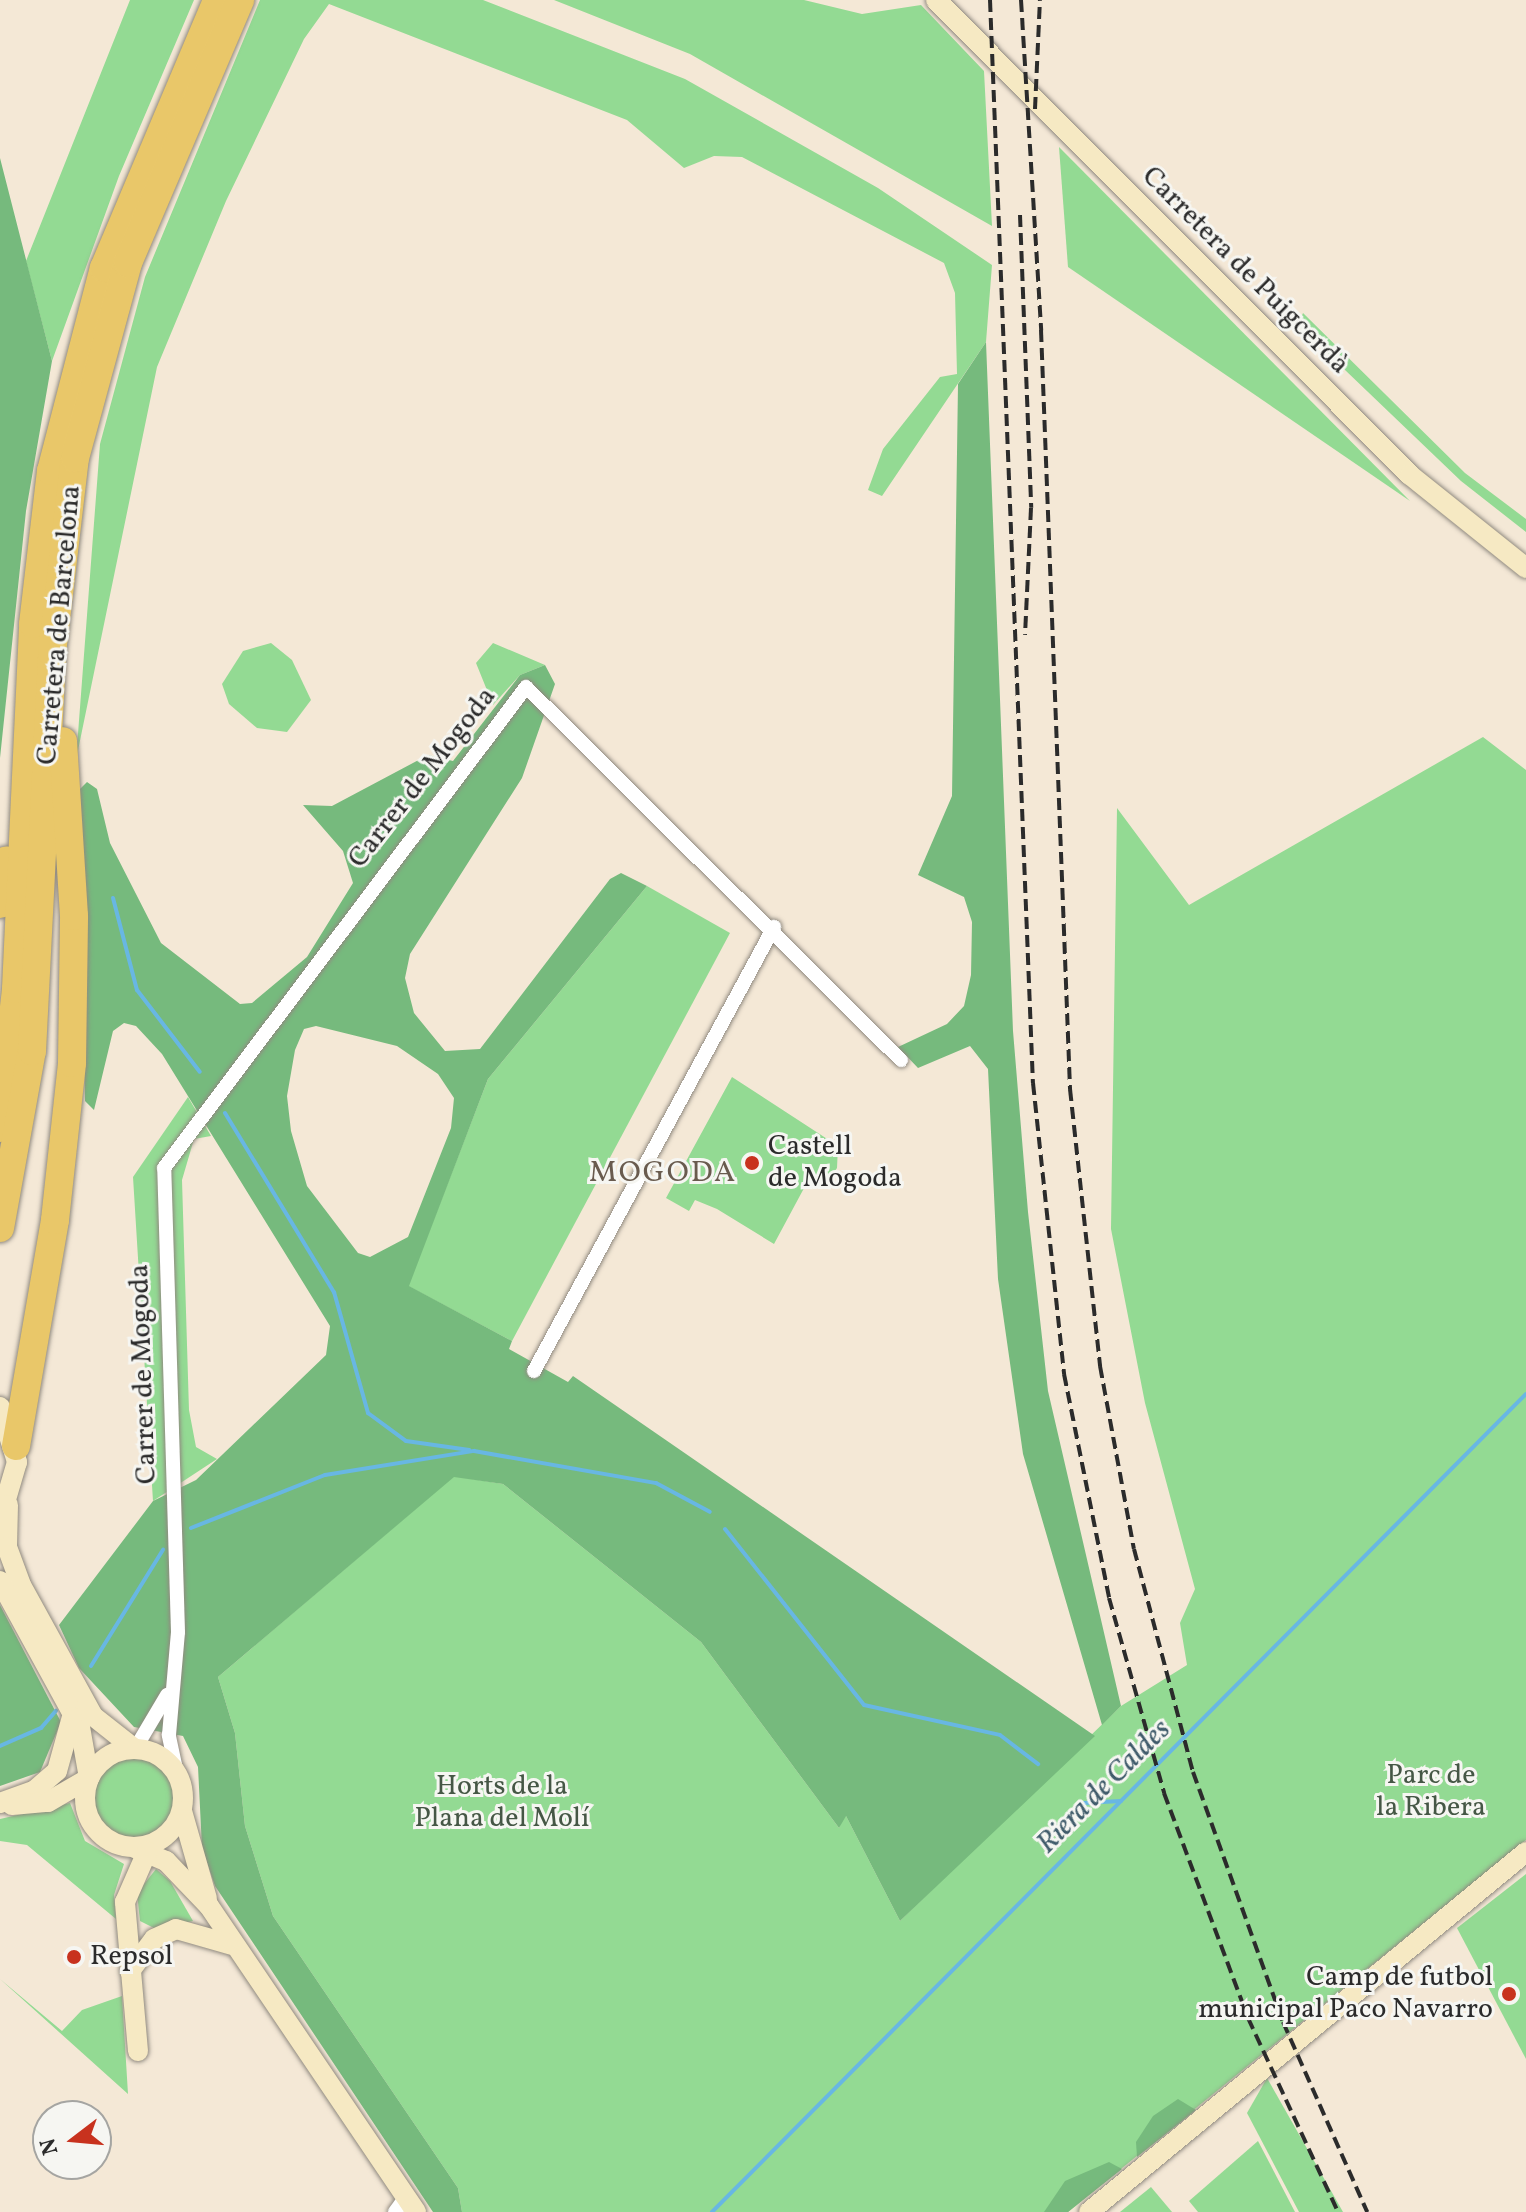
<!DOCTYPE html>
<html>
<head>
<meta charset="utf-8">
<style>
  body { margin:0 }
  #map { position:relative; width:1526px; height:2212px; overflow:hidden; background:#f4e8d6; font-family:Vollkorn,serif }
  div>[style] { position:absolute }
  .green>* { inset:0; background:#93da93 }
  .round { border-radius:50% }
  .forest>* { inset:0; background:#76ba7d }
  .stream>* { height:4px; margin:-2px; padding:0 2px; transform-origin:2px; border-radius:2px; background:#68b7e3 }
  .roads { filter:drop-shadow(0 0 2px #908a80) drop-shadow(0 0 2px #908a80) }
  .street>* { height:14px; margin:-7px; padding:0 7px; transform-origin:7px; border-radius:7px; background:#fff }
  .secondary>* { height:20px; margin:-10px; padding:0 10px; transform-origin:10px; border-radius:10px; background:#f6e9c3 }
  .secondary>.ring { margin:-10px; padding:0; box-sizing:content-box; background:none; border:20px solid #f6e9c3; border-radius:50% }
  .highway>* { height:28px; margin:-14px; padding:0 14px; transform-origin:14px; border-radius:14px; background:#e9c769 }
  .rail>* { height:4px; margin-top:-2px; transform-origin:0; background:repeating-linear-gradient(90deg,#2b2b2b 0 12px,transparent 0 18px) }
  .dots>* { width:22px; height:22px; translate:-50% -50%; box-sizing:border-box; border:4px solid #f6f6f2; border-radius:50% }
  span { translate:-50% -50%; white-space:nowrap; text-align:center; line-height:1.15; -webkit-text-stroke:6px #f6f6f2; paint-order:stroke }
  .street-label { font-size:28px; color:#2b2b2b }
  .poi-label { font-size:28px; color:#2b2b2b }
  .left { translate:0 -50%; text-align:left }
  .right { translate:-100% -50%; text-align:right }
  .park-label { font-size:28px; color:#455745 }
  .neighbourhood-label { font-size:30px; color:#695b4e; letter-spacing:2px }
  .water-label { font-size:30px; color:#405c6b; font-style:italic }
  .north { position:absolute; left:32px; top:2100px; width:80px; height:80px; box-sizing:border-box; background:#f6f6f2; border:2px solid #a5a5a2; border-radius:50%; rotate:254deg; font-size:22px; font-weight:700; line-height:32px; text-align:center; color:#2b2b2b }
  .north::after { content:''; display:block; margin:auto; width:28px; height:36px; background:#c8321e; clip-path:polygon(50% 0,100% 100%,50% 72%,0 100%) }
</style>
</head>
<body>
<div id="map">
  <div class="green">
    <i style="clip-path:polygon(130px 0,194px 0,119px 176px,52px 361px,26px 261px)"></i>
    <i style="clip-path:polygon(260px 0,483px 0,685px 79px,878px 188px,992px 265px,986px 342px,882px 496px,868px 490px,883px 449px,940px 377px,957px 374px,955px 293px,944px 263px,742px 157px,714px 156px,684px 168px,627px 120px,329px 4px,304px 39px,226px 201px,157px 367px,76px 760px,100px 444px,145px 277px)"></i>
    <i style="clip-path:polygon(554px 0,804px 0,862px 14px,921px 5px,984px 71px,992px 226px,690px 54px)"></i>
    <i style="clip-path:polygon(1059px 147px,1410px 501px,1068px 267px)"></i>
    <i style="clip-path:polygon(1303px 313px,1465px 473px,1526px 519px,1526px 532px,1461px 481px,1298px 325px)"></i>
    <i style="clip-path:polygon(271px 643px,292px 660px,311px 700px,287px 732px,257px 728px,229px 704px,222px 684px,243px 651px)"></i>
    <i style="clip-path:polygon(493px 643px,545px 665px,520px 675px,493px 705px,476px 663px)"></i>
    <i style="clip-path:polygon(1483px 737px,1526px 770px,1526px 1840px,1068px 2212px,462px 2212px,458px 2188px,273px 1916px,245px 1826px,235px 1733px,218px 1677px,454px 1476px,503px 1484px,701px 1642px,839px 1828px,845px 1814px,900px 1921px,1121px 1706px,1187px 1665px,1180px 1623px,1195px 1589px,1145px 1403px,1111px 1229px,1117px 808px,1189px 905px)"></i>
    <i style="clip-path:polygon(647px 886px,730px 933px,512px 1341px,408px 1286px,488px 1079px)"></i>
    <i style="clip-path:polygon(732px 1077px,838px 1146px,837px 1168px,825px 1185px,810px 1177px,774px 1244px,717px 1209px,695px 1200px,689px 1211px,666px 1198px)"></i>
    <i style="clip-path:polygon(188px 1097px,211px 1136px,194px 1139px,182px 1180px,189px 1410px,196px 1447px,217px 1459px,153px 1501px,133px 1177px)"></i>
    <i class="round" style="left:85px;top:1749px;width:98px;height:98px"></i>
    <i style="clip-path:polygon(70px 1803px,85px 1841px,124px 1864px,114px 1895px,116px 1919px,27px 1845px,0 1841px,0 1819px)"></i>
    <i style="clip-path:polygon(156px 1869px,170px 1881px,193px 1921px,156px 1929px,140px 1921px,137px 1893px)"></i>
    <i style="clip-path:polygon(1526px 1874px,1526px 2059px,1457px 1928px)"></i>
    <i style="clip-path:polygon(0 1979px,62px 2031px,82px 2010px,122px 1996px,128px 2094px)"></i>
    <i style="clip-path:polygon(1267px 2078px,1343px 2212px,1299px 2212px,1247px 2113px)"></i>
    <i style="clip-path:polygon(1258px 2141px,1295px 2212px,1198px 2212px,1189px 2201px)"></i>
    <i style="clip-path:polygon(1151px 2187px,1172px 2212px,1120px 2212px)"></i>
  </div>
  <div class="forest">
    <i style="clip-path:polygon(0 158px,52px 361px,26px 511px,0 758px)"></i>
    <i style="clip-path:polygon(986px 342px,1013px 1031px,1028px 1212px,1048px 1391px,1121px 1706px,1102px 1725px,1023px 1454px,998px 1279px,988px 1069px,970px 1046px,918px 1068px,898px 1047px,947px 1024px,964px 1006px,971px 975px,972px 922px,964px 897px,918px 875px,952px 796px,958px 384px)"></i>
    <i style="clip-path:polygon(evenodd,545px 665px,555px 684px,522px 778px,410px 954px,405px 978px,414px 1013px,445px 1051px,480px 1049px,610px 879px,621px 873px,647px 886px,488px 1079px,409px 1286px,512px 1341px,509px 1349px,568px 1382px,573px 1376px,1095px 1736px,900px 1921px,846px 1816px,839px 1828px,701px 1642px,503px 1484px,454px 1477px,218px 1677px,235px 1733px,245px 1826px,273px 1916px,458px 2188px,462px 2212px,433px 2212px,215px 1886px,202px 1848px,198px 1767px,183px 1736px,134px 1727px,79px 1668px,59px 1625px,153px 1501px,196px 1480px,326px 1355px,330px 1326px,162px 1054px,136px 1026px,124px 1023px,113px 1031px,94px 1110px,85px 1101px,79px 790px,87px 782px,97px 789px,110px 843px,161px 943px,240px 1004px,252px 1003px,307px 957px,353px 883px,343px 851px,303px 805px,332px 806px,428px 755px,453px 761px,520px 675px,545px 665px,316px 1026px,397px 1046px,438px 1074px,454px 1098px,451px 1128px,408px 1237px,370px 1257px,358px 1253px,307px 1186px,291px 1131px,287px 1096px,295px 1050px,304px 1029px,316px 1026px)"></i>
    <i style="clip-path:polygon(0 1605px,61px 1722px,40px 1772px,0 1786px)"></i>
    <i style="clip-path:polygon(1178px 2099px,1196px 2110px,1137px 2157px,1136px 2142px,1153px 2116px)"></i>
    <i style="clip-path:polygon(1109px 2162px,1122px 2169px,1068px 2212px,1044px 2212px,1065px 2181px)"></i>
  </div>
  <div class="stream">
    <i style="left:113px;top:898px;width:95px;rotate:75.4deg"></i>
    <i style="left:137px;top:990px;width:103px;rotate:52.5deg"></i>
    <i style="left:225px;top:1113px;width:210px;rotate:58.7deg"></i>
    <i style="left:334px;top:1292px;width:126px;rotate:74.3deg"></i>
    <i style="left:368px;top:1413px;width:47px;rotate:36.4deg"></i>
    <i style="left:406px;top:1441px;width:64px;rotate:8.1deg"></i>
    <i style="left:191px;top:1528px;width:144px;rotate:-21.6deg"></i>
    <i style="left:325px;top:1475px;width:151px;rotate:-9.2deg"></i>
    <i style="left:474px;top:1451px;width:185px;rotate:10deg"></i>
    <i style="left:656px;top:1483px;width:61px;rotate:28.2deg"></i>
    <i style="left:725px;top:1529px;width:224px;rotate:51.7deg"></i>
    <i style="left:864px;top:1705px;width:139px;rotate:12.4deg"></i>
    <i style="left:1000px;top:1735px;width:48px;rotate:37.3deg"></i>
    <i style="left:91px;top:1666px;width:137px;rotate:-58.2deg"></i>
    <i style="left:0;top:1746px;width:45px;rotate:-23.7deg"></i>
    <i style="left:41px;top:1728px;width:23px;rotate:-49deg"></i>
    <i style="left:1084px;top:1803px;width:37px;rotate:-3deg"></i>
    <i style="left:712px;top:2212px;width:1154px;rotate:-45.14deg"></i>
  </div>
  <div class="roads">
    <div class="street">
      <i style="left:534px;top:1371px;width:505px;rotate:-61.61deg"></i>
      <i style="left:135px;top:1749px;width:63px;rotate:-59.3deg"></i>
      <i style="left:177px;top:1774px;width:40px;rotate:-102deg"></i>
      <i style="left:169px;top:1735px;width:103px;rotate:-85deg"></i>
      <i style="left:178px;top:1632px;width:464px;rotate:-91.7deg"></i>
      <i style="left:164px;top:1168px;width:602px;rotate:-53.03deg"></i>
      <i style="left:526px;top:687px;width:529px;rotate:44.85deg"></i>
      <i style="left:395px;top:2212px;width:19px;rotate:-54deg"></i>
    </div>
    <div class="secondary">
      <i style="left:936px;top:0;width:671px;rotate:45.06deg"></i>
      <i style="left:1410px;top:475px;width:149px;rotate:38.7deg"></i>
      <i style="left:0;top:1407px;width:58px;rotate:72.8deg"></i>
      <i style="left:17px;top:1462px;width:53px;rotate:106.4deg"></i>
      <i style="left:8px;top:1505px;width:42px;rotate:91.4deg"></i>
      <i style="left:7px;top:1547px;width:40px;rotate:69.8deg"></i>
      <i style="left:21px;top:1585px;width:149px;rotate:61.2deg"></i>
      <i style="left:93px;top:1716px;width:53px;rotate:38.2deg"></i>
      <i style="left:0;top:1581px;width:166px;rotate:61.3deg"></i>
      <i style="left:80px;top:1727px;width:52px;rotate:80deg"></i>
      <i class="ring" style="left:85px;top:1749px;width:78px;height:78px"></i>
      <i style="left:0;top:1803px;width:37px;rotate:-20deg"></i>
      <i style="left:35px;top:1790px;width:29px;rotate:-41deg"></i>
      <i style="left:57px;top:1771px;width:56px;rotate:-74.5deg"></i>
      <i style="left:12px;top:1805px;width:36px;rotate:-5deg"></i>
      <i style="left:48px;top:1802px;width:48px;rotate:-30.3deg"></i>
      <i style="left:182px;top:1811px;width:91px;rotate:74.1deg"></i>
      <i style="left:135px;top:1848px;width:34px;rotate:23deg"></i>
      <i style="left:166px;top:1861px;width:62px;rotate:46.3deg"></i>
      <i style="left:209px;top:1906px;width:369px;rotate:55.9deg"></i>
      <i style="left:130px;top:1971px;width:40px;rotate:-53deg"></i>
      <i style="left:154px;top:1939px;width:24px;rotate:-24deg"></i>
      <i style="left:176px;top:1929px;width:58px;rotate:15.9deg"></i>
      <i style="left:138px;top:2051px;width:150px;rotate:-95deg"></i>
      <i style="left:125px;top:1902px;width:55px;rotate:-66.3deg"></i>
      <i style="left:1089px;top:2212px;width:566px;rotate:-39.48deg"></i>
    </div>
    <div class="highway">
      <i style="left:0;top:904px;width:44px;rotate:-82.2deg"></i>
      <i style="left:0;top:1128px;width:140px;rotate:-83.4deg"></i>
      <i style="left:16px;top:989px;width:365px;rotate:-87.3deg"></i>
      <i style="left:33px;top:624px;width:154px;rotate:-83.3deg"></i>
      <i style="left:51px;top:471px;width:210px;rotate:-75.4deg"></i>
      <i style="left:104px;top:268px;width:291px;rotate:-67.1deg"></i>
      <i style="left:0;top:1228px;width:180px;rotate:-79.8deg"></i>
      <i style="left:32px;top:1051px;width:399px;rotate:-87.1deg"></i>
      <i style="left:52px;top:653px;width:196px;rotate:-83.3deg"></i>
      <i style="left:75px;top:458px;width:202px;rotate:-74.8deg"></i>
      <i style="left:128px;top:263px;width:286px;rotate:-66.9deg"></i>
      <i style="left:16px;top:1446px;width:229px;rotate:-80.2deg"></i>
      <i style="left:55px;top:1220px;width:158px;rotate:-83.8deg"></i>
      <i style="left:72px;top:1063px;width:147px;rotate:-89.2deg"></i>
      <i style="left:74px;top:916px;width:175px;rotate:-93.6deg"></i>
    </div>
  </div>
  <div class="rail">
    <i style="left:990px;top:0;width:1084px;rotate:87.73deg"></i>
    <i style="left:1033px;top:1083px;width:293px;rotate:83.9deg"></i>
    <i style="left:1064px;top:1374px;width:228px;rotate:78.6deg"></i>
    <i style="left:1109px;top:1598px;width:203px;rotate:74.2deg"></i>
    <i style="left:1164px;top:1793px;width:240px;rotate:69.5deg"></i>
    <i style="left:1248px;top:2018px;width:214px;rotate:65.1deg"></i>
    <i style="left:1021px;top:0;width:331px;rotate:86.5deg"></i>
    <i style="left:1041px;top:330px;width:760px;rotate:87.81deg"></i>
    <i style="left:1070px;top:1089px;width:279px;rotate:83.8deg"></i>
    <i style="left:1100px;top:1366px;width:186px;rotate:79.5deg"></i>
    <i style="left:1134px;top:1549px;width:231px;rotate:75.2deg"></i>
    <i style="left:1193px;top:1772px;width:266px;rotate:70.2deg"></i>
    <i style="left:1283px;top:2022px;width:208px;rotate:66.1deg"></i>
    <i style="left:1035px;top:109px;width:109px;rotate:-87.4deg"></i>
    <i style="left:1020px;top:215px;width:293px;rotate:87.8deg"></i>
    <i style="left:1031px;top:508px;width:127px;rotate:92.7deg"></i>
  </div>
  <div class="dots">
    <i style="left:752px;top:1163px;background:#c8321e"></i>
    <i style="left:74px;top:1957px;background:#c8321e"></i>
    <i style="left:1509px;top:1994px;background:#c8321e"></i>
  </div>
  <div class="street-label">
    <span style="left:1245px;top:271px;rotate:45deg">Carretera de Puigcerdà</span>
    <span style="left:60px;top:625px;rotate:-85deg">Carretera de Barcelona</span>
    <span style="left:423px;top:778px;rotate:-52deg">Carrer de Mogoda</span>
    <span style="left:144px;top:1374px;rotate:-92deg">Carrer de Mogoda</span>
  </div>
  <div class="poi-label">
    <span class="left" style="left:768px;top:1163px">Castell<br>de Mogoda</span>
    <span class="left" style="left:90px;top:1957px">Repsol</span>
    <span class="right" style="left:1493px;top:1994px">Camp de futbol<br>municipal Paco Navarro</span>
  </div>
  <div class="park-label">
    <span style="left:1431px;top:1792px">Parc de<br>la Ribera</span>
    <span style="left:502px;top:1803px">Horts de la<br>Plana del Molí</span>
  </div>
  <div class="neighbourhood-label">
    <span style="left:663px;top:1173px">MOGODA</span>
  </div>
  <div class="water-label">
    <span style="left:1104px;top:1787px;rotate:-45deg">Riera de Caldes</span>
  </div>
  <div class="north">N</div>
</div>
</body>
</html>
